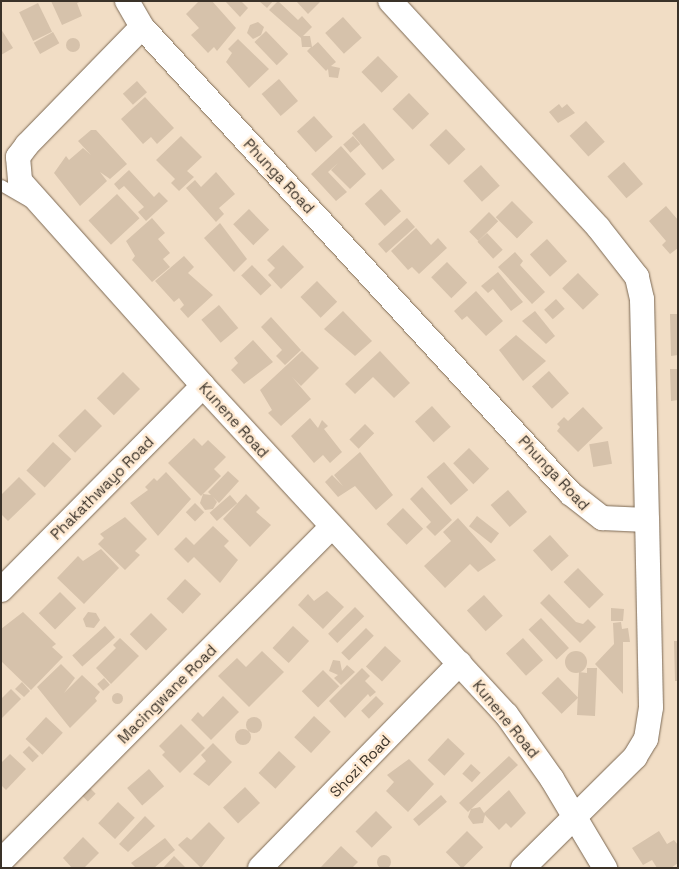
<!DOCTYPE html>
<html>
<head>
<meta charset="utf-8">
<style>
  body { margin:0 }
  #map { position:relative; width:679px; height:869px; overflow:hidden; background:#f1ddc5; font-family:"Space Grotesk",sans-serif }
  div>[style] { position:absolute }
  .building>* { inset:0; background:#d6c2ab; transform-origin:0 0 }
  .round { border-radius:50% }
  .roads { filter:drop-shadow(0 0 1px #7c6954) drop-shadow(0 0 1px #7c6954) }
  .lane>* { height:11px; margin:-5.5px; padding:0 5.5px; transform-origin:5.5px; border-radius:5.5px; background:#fff }
  .street>* { height:24px; margin:-12px; padding:0 12px; transform-origin:12px; border-radius:12px; background:#fff }
  span { translate:-50% -50%; white-space:nowrap; text-align:center; line-height:1.15; -webkit-text-stroke:5px #ffead2; paint-order:stroke }
  .street-label { font-size:15px; color:#3a3229 }
  .frame { position:absolute; inset:0; border:2px solid #3a3229; pointer-events:none }
</style>
</head>
<body>
<div id="map">
  <div class="building">
    <i style="clip-path:polygon(51px 1px,82px 1px,77px 3px,82px 16px,62px 25px)"></i>
    <i style="clip-path:polygon(199px 1px,212px 1px,236px 28px,217px 51px,214px 47px,208px 53px,191px 35px,199px 28px,186px 14px)"></i>
    <i style="clip-path:polygon(225px 1px,241px 1px,248px 8px,240px 17px)"></i>
    <i style="clip-path:polygon(259px 1px,273px 1px,267px 8px)"></i>
    <i style="clip-path:polygon(278px 1px,298px 20px,302px 16px,312px 27px,303px 36px,310px 36px,312px 47px,318px 42px,336px 62px,331px 66px,340px 68px,338px 78px,329px 77px,328px 69px,326px 71px,307px 51px,311px 47px,302px 47px,301px 38px,269px 10px)"></i>
    <i style="clip-path:polygon(296px 1px,321px 1px,308px 14px)"></i>
    <i style="left:38px;top:3px;width:32px;height:21px;rotate:64deg"></i>
    <i style="left:343px;top:17px;width:28px;height:24px;rotate:48deg"></i>
    <i style="clip-path:polygon(258px 22px,264px 27px,261px 35px,253px 39px,247px 33px,250px 25px)"></i>
    <i style="clip-path:polygon(1px 29px,13px 48px,1px 55px)"></i>
    <i style="left:266px;top:31px;width:32px;height:16px;rotate:46deg"></i>
    <i style="left:53px;top:32px;width:13px;height:22px;rotate:61deg"></i>
    <i class="round" style="left:66px;top:38px;width:14px;height:14px"></i>
    <i style="clip-path:polygon(238px 39px,269px 69px,249px 88px,226px 62px,232px 53px,228px 49px)"></i>
    <i style="left:378px;top:56px;width:29px;height:23px;rotate:46deg"></i>
    <i style="left:279px;top:79px;width:29px;height:23px;rotate:49deg"></i>
    <i style="left:137px;top:81px;width:15px;height:19px;rotate:48deg"></i>
    <i style="left:409px;top:93px;width:29px;height:23px;rotate:46deg"></i>
    <i style="clip-path:polygon(145px 97px,174px 128px,157px 144px,151px 137px,143px 144px,121px 119px)"></i>
    <i style="clip-path:polygon(559px 104px,562px 108px,567px 104px,575px 113px,558px 123px,549px 112px)"></i>
    <i style="left:314px;top:116px;width:28px;height:23px;rotate:48deg"></i>
    <i style="left:586px;top:121px;width:28px;height:22px;rotate:48deg"></i>
    <i style="left:364px;top:123px;width:48px;height:16px;rotate:50deg"></i>
    <i style="left:446px;top:129px;width:28px;height:23px;rotate:46deg"></i>
    <i style="clip-path:polygon(91px 130px,96px 130px,127px 164px,110px 179px,100px 172px,107px 181px,80px 206px,54px 173px,66px 156px,69px 160px,83px 148px,91px 155px,78px 141px)"></i>
    <i style="clip-path:polygon(181px 136px,202px 157px,187px 171px,194px 177px,179px 191px,171px 183px,175px 179px,156px 160px)"></i>
    <i style="left:353px;top:136px;width:11px;height:13px;rotate:49deg"></i>
    <i style="clip-path:polygon(341px 146px,366px 174px,350px 189px,331px 170px,338px 163px,328px 172px,347px 192px,336px 201px,311px 174px)"></i>
    <i style="left:624px;top:162px;width:29px;height:22px;rotate:49deg"></i>
    <i style="left:481px;top:165px;width:28px;height:24px;rotate:48deg"></i>
    <i style="clip-path:polygon(129px 170px,154px 197px,159px 192px,168px 201px,146px 221px,138px 212px,144px 207px,124px 186px,119px 190px,114px 184px)"></i>
    <i style="clip-path:polygon(216px 172px,235px 194px,219px 208px,224px 214px,216px 222px,186px 188px,195px 180px,201px 187px)"></i>
    <i style="left:381px;top:189px;width:30px;height:22px;rotate:48deg"></i>
    <i style="left:117px;top:194px;width:33px;height:39px;rotate:47deg"></i>
    <i style="left:512px;top:201px;width:30px;height:23px;rotate:45deg"></i>
    <i style="clip-path:polygon(666px 206px,678px 220px,678px 248px,670px 254px,662px 245px,666px 241px,649px 221px)"></i>
    <i style="left:249px;top:209px;width:29px;height:22px;rotate:46deg"></i>
    <i style="left:489px;top:212px;width:13px;height:28px;rotate:45deg"></i>
    <i style="clip-path:polygon(152px 218px,165px 233px,158px 239px,170px 253px,163px 259px,170px 267px,152px 282px,132px 260px,135px 256px,126px 241px)"></i>
    <i style="left:407px;top:218px;width:12px;height:39px;rotate:48deg"></i>
    <i style="clip-path:polygon(220px 223px,247px 259px,234px 272px,204px 238px)"></i>
    <i style="clip-path:polygon(416px 228px,431px 245px,438px 238px,447px 248px,419px 274px,412px 267px,408px 270px,391px 251px)"></i>
    <i style="left:487px;top:233px;width:23px;height:13px;rotate:47deg"></i>
    <i style="left:547px;top:239px;width:30px;height:23px;rotate:48deg"></i>
    <i style="clip-path:polygon(283px 245px,304px 267px,281px 289px,268px 275px,275px 268px,267px 260px)"></i>
    <i style="clip-path:polygon(515px 252px,523px 261px,520px 265px,545px 292px,532px 304px,498px 267px)"></i>
    <i style="clip-path:polygon(184px 256px,194px 267px,188px 273px,213px 295px,188px 318px,180px 309px,184px 305px,179px 298px,174px 302px,155px 281px)"></i>
    <i style="left:447px;top:262px;width:29px;height:22px;rotate:46deg"></i>
    <i style="left:252px;top:265px;width:28px;height:15px;rotate:46deg"></i>
    <i style="clip-path:polygon(498px 272px,523px 302px,511px 311px,493px 289px,488px 293px,481px 286px)"></i>
    <i style="left:578px;top:273px;width:30px;height:22px;rotate:46deg"></i>
    <i style="left:317px;top:281px;width:29px;height:23px;rotate:46deg"></i>
    <i style="clip-path:polygon(476px 291px,503px 321px,486px 336px,467px 316px,462px 320px,454px 311px)"></i>
    <i style="left:556px;top:299px;width:13px;height:16px;rotate:48deg"></i>
    <i style="left:219px;top:305px;width:30px;height:23px;rotate:50deg"></i>
    <i style="clip-path:polygon(343px 311px,372px 341px,355px 356px,324px 329px)"></i>
    <i style="clip-path:polygon(535px 311px,555px 336px,546px 344px,522px 321px)"></i>
    <i style="clip-path:polygon(670px 314px,678px 314px,678px 355px,671px 356px)"></i>
    <i style="clip-path:polygon(271px 317px,301px 350px,285px 365px,276px 356px,282px 350px,261px 327px)"></i>
    <i style="clip-path:polygon(516px 335px,546px 361px,523px 381px,499px 350px)"></i>
    <i style="clip-path:polygon(253px 340px,273px 362px,244px 384px,231px 370px,238px 363px,234px 358px)"></i>
    <i style="clip-path:polygon(302px 351px,319px 368px,301px 386px,292px 377px,311px 399px,281px 426px,268px 413px,272px 410px,260px 390px)"></i>
    <i style="clip-path:polygon(380px 351px,410px 383px,394px 398px,373px 377px,355px 394px,345px 384px)"></i>
    <i style="clip-path:polygon(670px 369px,678px 369px,678px 400px,671px 401px)"></i>
    <i style="left:549px;top:371px;width:30px;height:23px;rotate:48deg"></i>
    <i style="left:123px;top:372px;width:24px;height:37px;rotate:45deg"></i>
    <i style="left:432px;top:406px;width:28px;height:23px;rotate:48deg"></i>
    <i style="clip-path:polygon(583px 407px,603px 428px,578px 452px,557px 431px,560px 427px,557px 424px,564px 417px,568px 421px)"></i>
    <i style="left:85px;top:409px;width:24px;height:38px;rotate:45deg"></i>
    <i style="clip-path:polygon(310px 418px,318px 428px,322px 420px,328px 426px,324px 429px,342px 452px,330px 463px,323px 455px,314px 463px,291px 436px)"></i>
    <i style="left:365px;top:424px;width:13px;height:22px;rotate:45deg"></i>
    <i style="clip-path:polygon(194px 438px,202px 446px,208px 440px,226px 457px,214px 469px,221px 476px,201px 496px,168px 463px)"></i>
    <i style="left:608px;top:441px;width:23px;height:19px;rotate:80deg"></i>
    <i style="left:53px;top:442px;width:25px;height:39px;rotate:43deg"></i>
    <i style="left:469px;top:448px;width:29px;height:22px;rotate:46deg"></i>
    <i style="clip-path:polygon(360px 452px,393px 495px,376px 510px,355px 486px,338px 497px,325px 482px,332px 475px,343px 486px,334px 475px)"></i>
    <i style="left:444px;top:462px;width:37px;height:23px;rotate:49deg"></i>
    <i style="clip-path:polygon(228px 471px,239px 481px,219px 503px,213px 497px,217px 502px,213px 509px,205px 510px,200px 503px,203px 494px,211px 495px,208px 492px)"></i>
    <i style="clip-path:polygon(166px 472px,191px 499px,158px 536px,130px 503px,148px 490px,145px 487px,154px 478px,157px 481px)"></i>
    <i style="clip-path:polygon(19px 477px,36px 494px,8px 521px,1px 514px,1px 495px)"></i>
    <i style="clip-path:polygon(422px 487px,452px 520px,435px 536px,426px 527px,431px 522px,410px 499px)"></i>
    <i style="left:508px;top:490px;width:29px;height:23px;rotate:49deg"></i>
    <i style="clip-path:polygon(246px 494px,260px 508px,256px 512px,271px 525px,250px 547px,223px 519px)"></i>
    <i style="left:230px;top:495px;width:11px;height:27px;rotate:49deg"></i>
    <i style="left:195px;top:503px;width:13px;height:13px;rotate:45deg"></i>
    <i style="left:403px;top:508px;width:29px;height:23px;rotate:46deg"></i>
    <i style="left:477px;top:516px;width:28px;height:13px;rotate:38deg"></i>
    <i style="clip-path:polygon(125px 517px,147px 539px,135px 551px,140px 555px,125px 570px,98px 544px,104px 538px,100px 534px)"></i>
    <i style="clip-path:polygon(458px 518px,496px 560px,478px 572px,470px 564px,445px 588px,424px 566px,451px 541px,443px 532px)"></i>
    <i style="clip-path:polygon(213px 526px,229px 541px,224px 546px,238px 560px,220px 583px,194px 557px,188px 563px,174px 549px,186px 537px,194px 545px)"></i>
    <i style="left:550px;top:535px;width:28px;height:23px;rotate:48deg"></i>
    <i style="clip-path:polygon(101px 549px,119px 568px,84px 604px,57px 578px,78px 556px,83px 561px)"></i>
    <i style="left:578px;top:568px;width:37px;height:20px;rotate:46deg"></i>
    <i style="left:185px;top:579px;width:22px;height:27px;rotate:43deg"></i>
    <i style="clip-path:polygon(327px 591px,344px 607px,323px 629px,298px 605px,308px 594px,314px 601px)"></i>
    <i style="left:60px;top:592px;width:23px;height:30px;rotate:45deg"></i>
    <i style="clip-path:polygon(549px 594px,576px 622px,583px 624px,588px 619px,596px 627px,580px 643px,540px 603px)"></i>
    <i style="left:484px;top:595px;width:28px;height:23px;rotate:48deg"></i>
    <i style="left:355px;top:607px;width:13px;height:38px;rotate:45deg"></i>
    <i style="clip-path:polygon(611px 608px,624px 609px,623px 621px,611px 621px)"></i>
    <i style="clip-path:polygon(23px 612px,56px 644px,52px 647px,63px 657px,31px 690px,1px 661px,1px 629px)"></i>
    <i style="clip-path:polygon(88px 612px,96px 613px,100px 620px,94px 628px,86px 627px,83px 619px)"></i>
    <i style="left:151px;top:613px;width:23px;height:30px;rotate:45deg"></i>
    <i style="left:541px;top:618px;width:41px;height:17px;rotate:47deg"></i>
    <i style="clip-path:polygon(621px 622px,622px 629px,628px 628px,630px 642px,623px 642px,623px 694px,595px 664px,614px 644px,613px 623px)"></i>
    <i style="left:105px;top:626px;width:15px;height:44px;rotate:48deg"></i>
    <i style="left:293px;top:626px;width:22px;height:30px;rotate:43deg"></i>
    <i style="left:366px;top:628px;width:11px;height:35px;rotate:45deg"></i>
    <i style="clip-path:polygon(120px 638px,139px 656px,111px 684px,96px 668px,116px 648px,113px 645px)"></i>
    <i style="left:523px;top:638px;width:30px;height:23px;rotate:48deg"></i>
    <i style="clip-path:polygon(674px 641px,678px 641px,678px 681px,675px 681px)"></i>
    <i style="left:385px;top:646px;width:22px;height:28px;rotate:43deg"></i>
    <i style="clip-path:polygon(262px 651px,284px 672px,249px 707px,218px 676px,237px 658px,246px 667px)"></i>
    <i class="round" style="left:565px;top:651px;width:22px;height:22px"></i>
    <i style="clip-path:polygon(333px 660px,340px 661px,342px 671px,347px 665px,355px 672px,341px 685px,334px 678px,338px 675px,329px 671px)"></i>
    <i style="clip-path:polygon(61px 664px,75px 678px,64px 693px,82px 675px,100px 692px,95px 698px,97px 701px,70px 728px,37px 687px)"></i>
    <i style="clip-path:polygon(362px 668px,370px 676px,365px 681px,376px 692px,370px 697px,368px 694px,345px 718px,329px 701px)"></i>
    <i style="clip-path:polygon(587px 668px,597px 668px,595px 716px,577px 715px,579px 672px,587px 673px)"></i>
    <i style="left:323px;top:670px;width:23px;height:30px;rotate:45deg"></i>
    <i style="left:558px;top:677px;width:29px;height:23px;rotate:46deg"></i>
    <i style="left:104px;top:678px;width:9px;height:9px;rotate:49deg"></i>
    <i style="clip-path:polygon(22px 682px,30px 691px,24px 697px,15px 689px)"></i>
    <i style="clip-path:polygon(11px 689px,21px 699px,1px 719px,1px 699px)"></i>
    <i class="round" style="left:111.5px;top:692.5px;width:11px;height:11px"></i>
    <i style="clip-path:polygon(223px 696px,239px 712px,211px 740px,191px 720px,198px 712px,203px 717px)"></i>
    <i style="left:376px;top:696px;width:11px;height:21px;rotate:45deg"></i>
    <i style="left:314px;top:716px;width:23px;height:29px;rotate:43deg"></i>
    <i class="round" style="left:246px;top:717px;width:16px;height:16px"></i>
    <i style="left:46px;top:717px;width:23px;height:30px;rotate:43deg"></i>
    <i style="clip-path:polygon(181px 724px,205px 748px,180px 773px,162px 755px,165px 752px,159px 746px)"></i>
    <i class="round" style="left:235px;top:729px;width:16px;height:16px"></i>
    <i style="left:448px;top:738px;width:23px;height:30px;rotate:43deg"></i>
    <i style="clip-path:polygon(213px 743px,232px 762px,209px 786px,193px 774px,206px 761px,201px 755px)"></i>
    <i style="left:29px;top:746px;width:14px;height:9px;rotate:45deg"></i>
    <i style="left:279px;top:751px;width:23px;height:30px;rotate:43deg"></i>
    <i style="clip-path:polygon(10px 754px,26px 769px,6px 790px,1px 785px,1px 763px)"></i>
    <i style="clip-path:polygon(509px 756px,518px 765px,471px 809px,480px 807px,484px 813px,509px 790px,526px 813px,511px 828px,506px 823px,499px 830px,485px 815px,483px 823px,473px 824px,468px 817px,471px 809px,468px 812px,459px 803px)"></i>
    <i style="clip-path:polygon(409px 759px,434px 784px,408px 812px,386px 791px,394px 782px,387px 775px)"></i>
    <i style="left:471px;top:764px;width:13px;height:13px;rotate:42deg"></i>
    <i style="left:149px;top:769px;width:23px;height:29px;rotate:49deg"></i>
    <i style="left:245px;top:787px;width:22px;height:30px;rotate:47deg"></i>
    <i style="left:90px;top:788px;width:8px;height:11px;rotate:45deg"></i>
    <i style="left:441px;top:795px;width:9px;height:37px;rotate:49deg"></i>
    <i style="left:118px;top:802px;width:23px;height:29px;rotate:43deg"></i>
    <i style="left:376px;top:811px;width:23px;height:29px;rotate:45deg"></i>
    <i style="clip-path:polygon(145px 816px,155px 826px,128px 852px,119px 844px)"></i>
    <i style="clip-path:polygon(209px 822px,225px 838px,201px 868px,178px 845px,187px 837px,191px 840px)"></i>
    <i style="left:467px;top:831px;width:23px;height:30px;rotate:45deg"></i>
    <i style="clip-path:polygon(659px 831px,667px 844px,674px 840px,678px 845px,678px 863px,671px 868px,657px 868px,652px 860px,643px 865px,632px 848px)"></i>
    <i style="clip-path:polygon(83px 837px,99px 853px,84px 868px,72px 868px,63px 858px)"></i>
    <i style="clip-path:polygon(165px 838px,175px 850px,154px 868px,136px 868px,131px 863px)"></i>
    <i style="clip-path:polygon(341px 846px,358px 862px,352px 868px,320px 868px)"></i>
    <i class="round" style="left:377px;top:855px;width:14px;height:14px"></i>
    <i style="clip-path:polygon(174px 856px,186px 868px,163px 868px)"></i>
  </div>
  <div class="roads">
    <div class="lane">
      <i style="left:1px;top:185px;width:34px;rotate:30deg"></i>
    </div>
    <div class="street">
      <i style="left:127px;top:1px;width:30px;rotate:60deg"></i>
      <i style="left:142px;top:27px;width:633px;rotate:47.43deg"></i>
      <i style="left:570px;top:493px;width:41px;rotate:38deg"></i>
      <i style="left:602px;top:518px;width:45px;rotate:2.5deg"></i>
      <i style="left:647px;top:520px;width:221px;rotate:-91.3deg"></i>
      <i style="left:642px;top:299px;width:23px;rotate:-103deg"></i>
      <i style="left:637px;top:277px;width:63px;rotate:-128deg"></i>
      <i style="left:598px;top:227px;width:307px;rotate:-132.6deg"></i>
      <i style="left:142px;top:27px;width:165px;rotate:134.3deg"></i>
      <i style="left:27px;top:145px;width:15px;rotate:127deg"></i>
      <i style="left:18px;top:157px;width:24px;rotate:85deg"></i>
      <i style="left:20px;top:181px;width:275px;rotate:48.2deg"></i>
      <i style="left:203px;top:386px;width:447px;rotate:47.3deg"></i>
      <i style="left:506px;top:714px;width:80px;rotate:54.7deg"></i>
      <i style="left:552px;top:779px;width:104px;rotate:59.2deg"></i>
      <i style="left:1px;top:590px;width:287px;rotate:-45.3deg"></i>
      <i style="left:1px;top:861px;width:470px;rotate:-45.3deg"></i>
      <i style="left:260px;top:868px;width:286px;rotate:-45.7deg"></i>
      <i style="left:523px;top:868px;width:158px;rotate:-44.7deg"></i>
      <i style="left:635px;top:757px;width:21px;rotate:-59deg"></i>
      <i style="left:646px;top:739px;width:32px;rotate:-81deg"></i>
      <i style="left:651px;top:707px;width:187px;rotate:-91.2deg"></i>
    </div>
  </div>
  <div class="street-label">
    <span style="left:279px;top:176px;rotate:47deg">Phunga Road</span>
    <span style="left:234px;top:420px;rotate:48deg">Kunene Road</span>
    <span style="left:554px;top:473px;rotate:47deg">Phunga Road</span>
    <span style="left:102px;top:488px;rotate:-45deg">Phakathwayo Road</span>
    <span style="left:167px;top:694px;rotate:-45deg">Macingwane Road</span>
    <span style="left:506px;top:719px;rotate:51deg">Kunene Road</span>
    <span style="left:360px;top:766px;rotate:-46deg">Shozi Road</span>
  </div>
  <div class="frame"></div>
</div>
</body>
</html>
